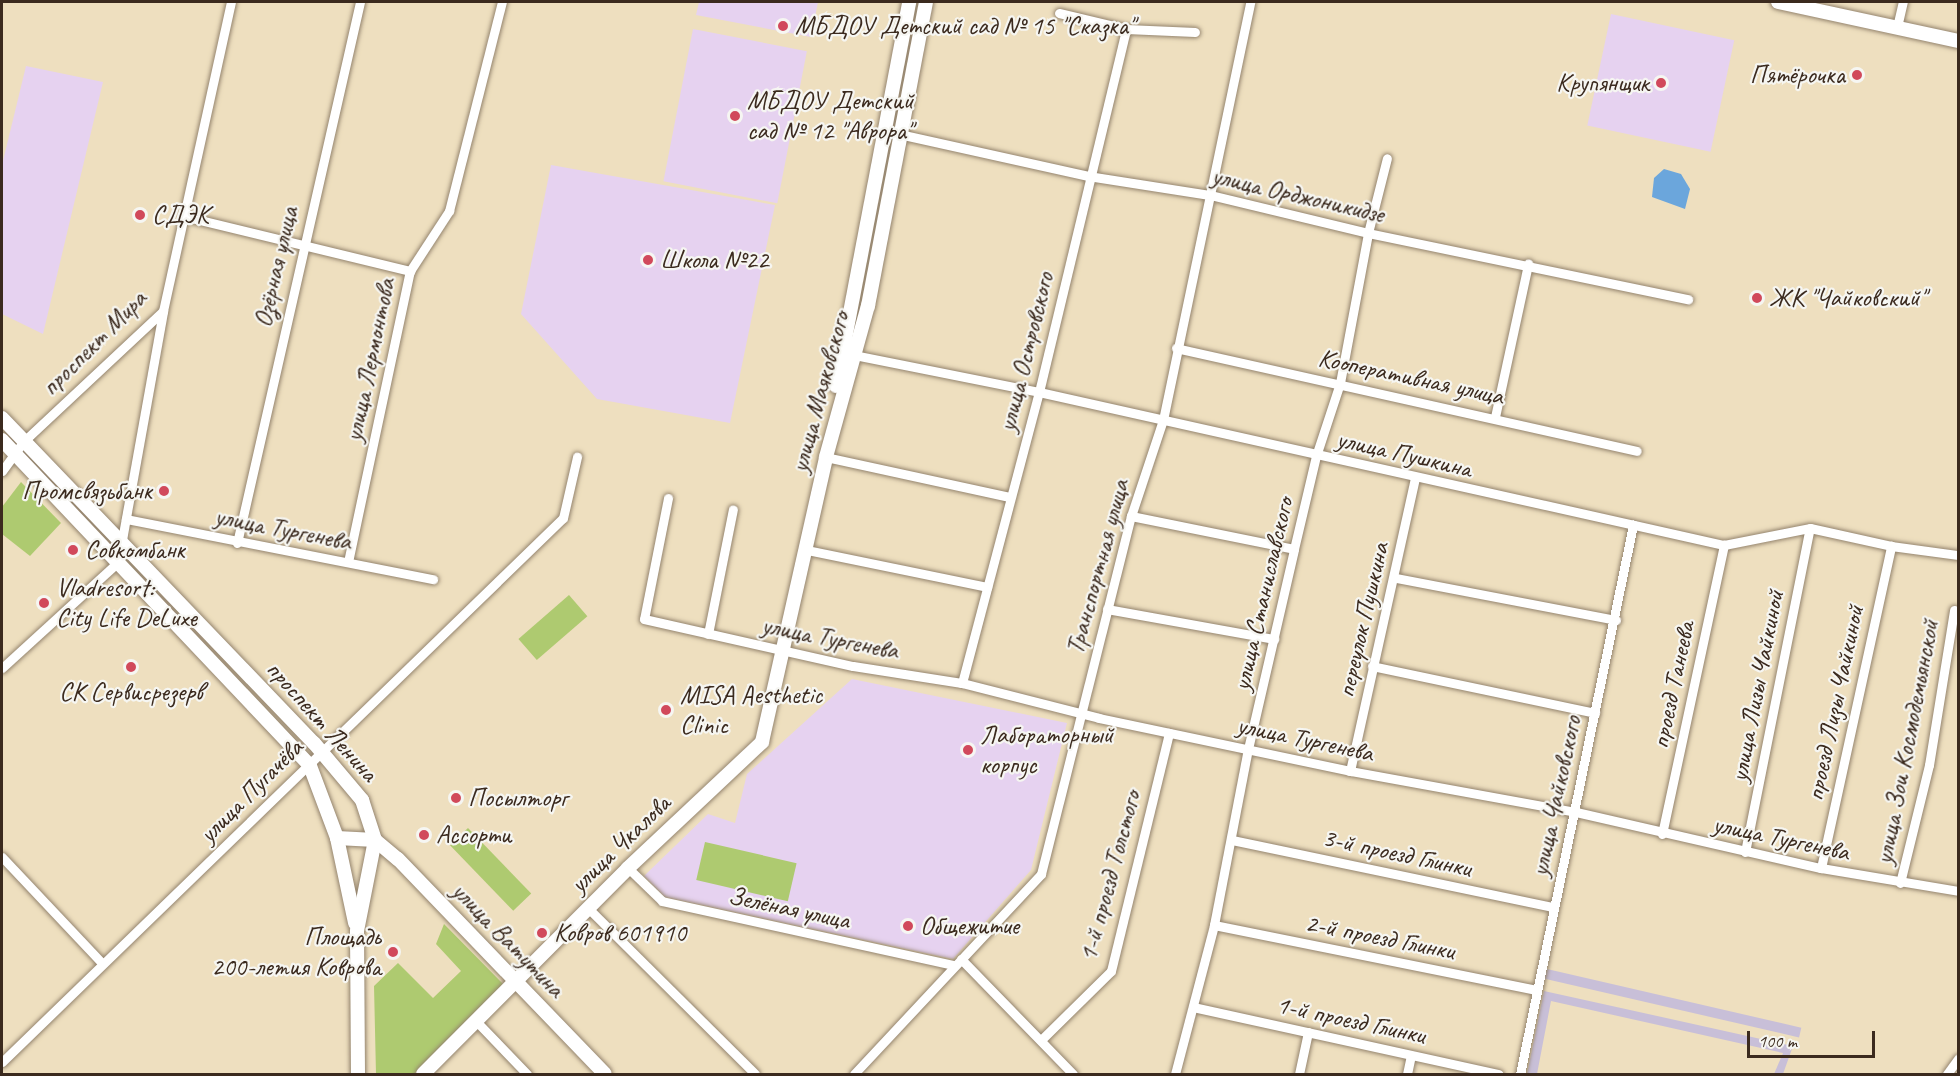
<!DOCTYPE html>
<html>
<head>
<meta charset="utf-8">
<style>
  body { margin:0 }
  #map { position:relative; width:1960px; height:1076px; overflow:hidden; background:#eedfbf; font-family:Caveat,sans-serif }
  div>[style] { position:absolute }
  .built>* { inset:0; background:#e6d2f0; transform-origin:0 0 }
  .industrial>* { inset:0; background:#c8bfd8; transform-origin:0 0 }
  .green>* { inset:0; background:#aeca70; transform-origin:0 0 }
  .water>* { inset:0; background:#6ba6dc }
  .roads { filter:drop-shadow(0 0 2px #94846e) drop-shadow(0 0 2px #94846e) }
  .street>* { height:9px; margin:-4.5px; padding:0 4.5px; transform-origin:4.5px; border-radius:4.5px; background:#fff }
  .secondary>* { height:14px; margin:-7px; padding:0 7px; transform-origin:7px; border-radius:7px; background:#fff }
  .dots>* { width:16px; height:16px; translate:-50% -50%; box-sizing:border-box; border:3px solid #f6f6f2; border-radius:50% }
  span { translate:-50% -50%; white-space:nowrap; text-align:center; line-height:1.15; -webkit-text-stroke:4.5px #f6f6f2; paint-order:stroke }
  .poi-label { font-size:26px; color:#3b2a1e }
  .left { translate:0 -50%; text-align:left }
  .right { translate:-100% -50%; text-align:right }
  .street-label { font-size:26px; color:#3b2a1e }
  .frame { position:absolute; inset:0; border:3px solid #3b2a1e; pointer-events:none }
  .scale { position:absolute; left:1747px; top:1031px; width:128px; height:27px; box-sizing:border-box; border:3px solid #3b2a1e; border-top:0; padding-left:8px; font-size:18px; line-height:21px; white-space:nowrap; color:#3b2a1e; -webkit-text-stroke:4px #f6f6f2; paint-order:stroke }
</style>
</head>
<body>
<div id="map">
  <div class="built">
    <i style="clip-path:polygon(699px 2px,818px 2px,811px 37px,696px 15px)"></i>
    <i style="left:1611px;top:14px;width:126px;height:114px;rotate:12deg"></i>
    <i style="left:693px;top:29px;width:116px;height:155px;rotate:11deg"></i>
    <i style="clip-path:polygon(26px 66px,103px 82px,43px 334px,2px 314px,2px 165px)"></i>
    <i style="clip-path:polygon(551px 165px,775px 205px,730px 423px,597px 399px,521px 314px)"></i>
    <i style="clip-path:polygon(852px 679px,1067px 723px,1031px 870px,953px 959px,665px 897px,644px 876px,708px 814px,735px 823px,747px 774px)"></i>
  </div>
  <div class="industrial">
    <i style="left:1547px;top:969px;width:261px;height:10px;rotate:13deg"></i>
    <i style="clip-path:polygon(1544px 991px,1793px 1046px,1783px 1074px,1774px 1074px,1783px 1053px,1551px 1001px,1537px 1074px,1527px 1074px)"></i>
  </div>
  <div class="green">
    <i style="clip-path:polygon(21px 482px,61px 523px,30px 556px,2px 534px,2px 507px)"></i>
    <i style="left:569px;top:595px;width:28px;height:67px;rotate:49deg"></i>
    <i style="left:468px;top:828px;width:91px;height:25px;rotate:46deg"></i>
    <i style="left:705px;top:842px;width:94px;height:39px;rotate:13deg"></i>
    <i style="clip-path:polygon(444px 924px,504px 985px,414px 1074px,376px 1074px,374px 986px,398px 963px,433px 998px,461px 971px,436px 944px)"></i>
  </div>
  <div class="water">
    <i style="clip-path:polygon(1664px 169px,1681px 174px,1690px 189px,1685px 209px,1652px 197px,1654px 178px)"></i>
  </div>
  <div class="roads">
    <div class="street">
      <i style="left:1059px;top:13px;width:69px;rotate:13.4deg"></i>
      <i style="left:1126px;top:29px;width:69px;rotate:2.5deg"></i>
      <i style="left:1897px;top:27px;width:26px;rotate:-77deg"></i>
      <i style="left:899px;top:134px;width:194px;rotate:12.5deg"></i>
      <i style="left:1088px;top:176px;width:123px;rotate:8.9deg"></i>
      <i style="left:1210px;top:195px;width:163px;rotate:13.5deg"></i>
      <i style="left:1368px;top:233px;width:327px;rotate:11.7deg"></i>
      <i style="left:183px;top:216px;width:234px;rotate:13.6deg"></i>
      <i style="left:1176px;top:348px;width:472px;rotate:12.6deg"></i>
      <i style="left:849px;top:354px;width:194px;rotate:11.3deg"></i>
      <i style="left:1039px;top:392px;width:702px;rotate:12.59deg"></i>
      <i style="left:1724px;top:545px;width:88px;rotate:-11.2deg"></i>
      <i style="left:1810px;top:528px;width:83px;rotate:12.5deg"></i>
      <i style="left:1891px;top:546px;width:68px;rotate:7.7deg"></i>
      <i style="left:1495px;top:417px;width:157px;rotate:-77.8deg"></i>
      <i style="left:826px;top:457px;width:188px;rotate:12.3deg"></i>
      <i style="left:2px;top:471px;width:37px;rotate:-54deg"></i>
      <i style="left:24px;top:441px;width:190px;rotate:-43.1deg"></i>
      <i style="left:668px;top:498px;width:123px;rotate:101.2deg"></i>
      <i style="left:644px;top:619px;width:214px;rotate:12.7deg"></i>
      <i style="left:853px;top:666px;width:110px;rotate:8.9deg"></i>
      <i style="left:962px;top:683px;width:141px;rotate:14.3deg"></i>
      <i style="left:1099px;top:718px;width:257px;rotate:11.9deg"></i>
      <i style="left:1350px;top:771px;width:230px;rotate:10.3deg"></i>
      <i style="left:1576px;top:812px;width:251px;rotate:12.9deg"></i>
      <i style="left:1821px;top:868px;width:139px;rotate:9.5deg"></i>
      <i style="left:1131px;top:516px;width:166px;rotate:11.4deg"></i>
      <i style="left:126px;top:519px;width:313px;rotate:11.1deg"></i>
      <i style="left:237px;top:543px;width:555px;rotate:-77.19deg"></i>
      <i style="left:807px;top:550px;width:184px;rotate:11.6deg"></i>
      <i style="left:348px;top:562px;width:298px;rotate:-78deg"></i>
      <i style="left:410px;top:271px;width:72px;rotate:-57deg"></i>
      <i style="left:449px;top:211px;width:216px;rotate:-75.8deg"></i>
      <i style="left:1396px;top:578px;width:224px;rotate:10.8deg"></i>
      <i style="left:1107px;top:609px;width:170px;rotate:10.2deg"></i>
      <i style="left:708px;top:634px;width:127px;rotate:-78.7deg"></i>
      <i style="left:1372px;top:666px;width:228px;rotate:11.9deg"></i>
      <i style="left:2px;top:668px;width:157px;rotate:-42.4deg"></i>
      <i style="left:118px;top:562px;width:255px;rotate:-79.8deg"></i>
      <i style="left:163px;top:311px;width:316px;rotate:-77.6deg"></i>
      <i style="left:962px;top:683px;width:301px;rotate:-75.2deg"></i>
      <i style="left:1039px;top:392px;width:373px;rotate:-76.5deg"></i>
      <i style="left:1350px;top:771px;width:299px;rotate:-77.5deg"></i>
      <i style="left:1662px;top:834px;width:296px;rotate:-77.9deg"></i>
      <i style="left:1232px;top:840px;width:328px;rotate:11.8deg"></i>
      <i style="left:1745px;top:852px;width:330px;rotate:-78.7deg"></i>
      <i style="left:2px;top:857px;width:146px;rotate:46.7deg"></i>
      <i style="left:628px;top:868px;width:47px;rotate:44.1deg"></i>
      <i style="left:662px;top:901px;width:299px;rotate:12.4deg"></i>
      <i style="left:1821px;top:868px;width:330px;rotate:-77.7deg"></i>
      <i style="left:1900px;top:883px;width:122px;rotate:-76.2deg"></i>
      <i style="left:1929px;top:765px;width:157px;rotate:-80.8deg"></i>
      <i style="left:588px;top:908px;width:235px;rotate:44.8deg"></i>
      <i style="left:1214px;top:925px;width:329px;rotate:11.4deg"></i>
      <i style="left:961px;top:959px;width:161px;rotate:45.8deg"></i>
      <i style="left:1193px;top:1007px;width:313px;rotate:12.4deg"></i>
      <i style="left:476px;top:1021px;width:74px;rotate:46.1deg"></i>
      <i style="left:1041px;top:1040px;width:98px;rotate:-44.6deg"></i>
      <i style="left:1111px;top:971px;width:245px;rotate:-76.3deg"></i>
      <i style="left:2px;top:1062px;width:781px;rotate:-44.12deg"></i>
      <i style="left:563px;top:518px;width:63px;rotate:-77.1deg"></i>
      <i style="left:854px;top:1074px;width:274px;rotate:-46.9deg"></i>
      <i style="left:1041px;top:874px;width:369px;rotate:-75.9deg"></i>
      <i style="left:1131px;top:516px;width:101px;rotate:-71.6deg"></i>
      <i style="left:1163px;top:420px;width:427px;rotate:-78.2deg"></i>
      <i style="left:1175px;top:1074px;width:154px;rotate:-75.3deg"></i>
      <i style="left:1214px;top:925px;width:179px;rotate:-79.1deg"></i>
      <i style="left:1248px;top:749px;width:205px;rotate:-77deg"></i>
      <i style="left:1294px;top:549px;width:96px;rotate:-76.7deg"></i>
      <i style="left:1316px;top:456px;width:77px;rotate:-71.8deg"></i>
      <i style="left:1340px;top:383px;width:153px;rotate:-79.4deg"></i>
      <i style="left:1368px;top:233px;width:77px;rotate:-75.8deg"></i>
      <i style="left:1299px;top:1074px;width:43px;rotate:-77.9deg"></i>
      <i style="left:1407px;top:1074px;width:19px;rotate:-78deg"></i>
      <i style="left:1520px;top:1074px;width:561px;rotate:-78.37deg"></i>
      <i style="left:1947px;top:1074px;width:19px;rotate:-54deg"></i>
    </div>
    <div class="secondary">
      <i style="left:1778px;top:2px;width:184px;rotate:12.2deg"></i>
      <i style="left:836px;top:386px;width:391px;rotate:-79.2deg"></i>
      <i style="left:2px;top:418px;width:451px;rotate:46.2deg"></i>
      <i style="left:314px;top:743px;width:75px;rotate:49.9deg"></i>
      <i style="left:362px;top:800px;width:42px;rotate:72deg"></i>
      <i style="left:375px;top:840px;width:93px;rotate:101.2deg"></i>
      <i style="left:357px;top:931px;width:143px;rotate:89.6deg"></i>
      <i style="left:2px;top:440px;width:448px;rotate:46.6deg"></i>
      <i style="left:310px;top:766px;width:77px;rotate:69.4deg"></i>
      <i style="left:337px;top:838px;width:87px;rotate:78deg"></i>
      <i style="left:337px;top:838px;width:38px;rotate:3deg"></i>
      <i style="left:375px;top:840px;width:30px;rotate:40deg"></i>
      <i style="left:398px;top:859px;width:298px;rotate:46.1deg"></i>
      <i style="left:423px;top:1074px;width:291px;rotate:-45.1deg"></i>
      <i style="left:628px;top:868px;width:184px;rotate:-43.2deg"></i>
      <i style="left:762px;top:742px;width:292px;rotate:-77.3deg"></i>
      <i style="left:826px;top:457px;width:157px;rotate:-74.5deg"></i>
      <i style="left:868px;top:306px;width:309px;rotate:-79.2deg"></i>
    </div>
  </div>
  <div class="dots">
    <i style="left:783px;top:26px;background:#d1495b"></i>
    <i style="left:1857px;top:75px;background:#d1495b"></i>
    <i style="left:1661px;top:83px;background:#d1495b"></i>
    <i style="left:735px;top:116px;background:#d1495b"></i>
    <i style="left:140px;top:215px;background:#d1495b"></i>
    <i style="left:648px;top:260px;background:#d1495b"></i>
    <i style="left:1757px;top:298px;background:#d1495b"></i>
    <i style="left:164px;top:491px;background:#d1495b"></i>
    <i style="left:73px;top:550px;background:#d1495b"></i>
    <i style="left:44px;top:603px;background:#d1495b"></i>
    <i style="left:131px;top:667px;background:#d1495b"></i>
    <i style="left:666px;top:710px;background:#d1495b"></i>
    <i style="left:968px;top:750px;background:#d1495b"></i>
    <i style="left:456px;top:798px;background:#d1495b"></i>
    <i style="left:424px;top:835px;background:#d1495b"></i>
    <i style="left:908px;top:926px;background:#d1495b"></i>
    <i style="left:542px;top:933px;background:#d1495b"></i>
    <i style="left:393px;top:952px;background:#d1495b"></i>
  </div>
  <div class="poi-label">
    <span class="left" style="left:795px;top:26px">МБДОУ Детский сад № 15 "Сказка"</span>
    <span class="right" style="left:1845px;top:75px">Пятёрочка</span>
    <span class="right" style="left:1649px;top:83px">Крупянщик</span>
    <span class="left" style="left:747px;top:116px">МБДОУ Детский<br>сад № 12 "Аврора"</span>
    <span class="left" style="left:152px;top:215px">СДЭК</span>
    <span class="left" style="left:660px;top:260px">Школа №22</span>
    <span class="left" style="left:1769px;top:298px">ЖК "Чайковский"</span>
    <span class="right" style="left:152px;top:491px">Промсвязьбанк</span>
    <span class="left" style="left:85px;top:550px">Совкомбанк</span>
    <span class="left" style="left:56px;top:603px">Vladresort:<br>City Life DeLuxe</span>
    <span style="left:131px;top:692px">СК Сервисрезерв</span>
    <span class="left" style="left:680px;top:710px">MISA Aesthetic<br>Clinic</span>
    <span class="left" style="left:980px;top:750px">Лабораторный<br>корпус</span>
    <span class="left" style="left:468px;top:798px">Посылторг</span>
    <span class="left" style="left:436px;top:835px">Ассорти</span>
    <span class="left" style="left:920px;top:926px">Общежитие</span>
    <span class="left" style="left:554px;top:933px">Ковров 601910</span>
    <span class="right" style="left:381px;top:952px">Площадь<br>200-летия Коврова</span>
  </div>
  <div class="street-label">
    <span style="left:1298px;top:195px;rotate:13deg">улица Орджоникидзе</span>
    <span style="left:276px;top:267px;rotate:-77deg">Озёрная улица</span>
    <span style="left:94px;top:343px;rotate:-45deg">проспект Мира</span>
    <span style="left:1026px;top:352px;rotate:-76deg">улица Островского</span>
    <span style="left:370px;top:360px;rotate:-78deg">улица Лермонтова</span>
    <span style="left:1411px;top:377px;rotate:12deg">Кооперативная улица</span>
    <span style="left:820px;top:392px;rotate:-75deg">улица Маяковского</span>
    <span style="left:1404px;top:454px;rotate:13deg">улица Пушкина</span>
    <span style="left:283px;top:529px;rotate:11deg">улица Тургенева</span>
    <span style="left:1098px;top:567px;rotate:-75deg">Транспортная улица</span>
    <span style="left:1263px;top:594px;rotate:-77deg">улица Станиславского</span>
    <span style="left:1363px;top:620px;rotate:-77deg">переулок Пушкина</span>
    <span style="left:830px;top:638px;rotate:11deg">улица Тургенева</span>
    <span style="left:1673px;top:685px;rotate:-78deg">проезд Танеева</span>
    <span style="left:1757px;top:686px;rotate:-79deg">улица Лизы Чайкиной</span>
    <span style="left:1835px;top:703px;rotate:-78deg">проезд Лизы Чайкиной</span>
    <span style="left:322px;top:721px;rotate:48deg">проспект Ленина</span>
    <span style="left:1305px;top:739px;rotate:12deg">улица Тургенева</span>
    <span style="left:1907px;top:742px;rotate:-79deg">улица Зои Космодемьянской</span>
    <span style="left:251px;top:791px;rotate:-45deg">улица Пугачёва</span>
    <span style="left:1556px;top:796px;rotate:-78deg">улица Чайковского</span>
    <span style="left:1781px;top:838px;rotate:12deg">улица Тургенева</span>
    <span style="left:620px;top:844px;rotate:-44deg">улица Чкалова</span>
    <span style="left:1397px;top:853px;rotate:12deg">3-й проезд Глинки</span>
    <span style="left:1110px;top:876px;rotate:-75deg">1-й проезд Толстого</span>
    <span style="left:789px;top:908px;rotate:12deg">Зелёная улица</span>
    <span style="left:1380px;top:937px;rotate:11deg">2-й проезд Глинки</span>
    <span style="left:508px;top:940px;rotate:46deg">улица Ватутина</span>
    <span style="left:1351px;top:1020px;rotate:12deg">1-й проезд Глинки</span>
  </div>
  <div class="frame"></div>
  <div class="scale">100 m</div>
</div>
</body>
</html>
